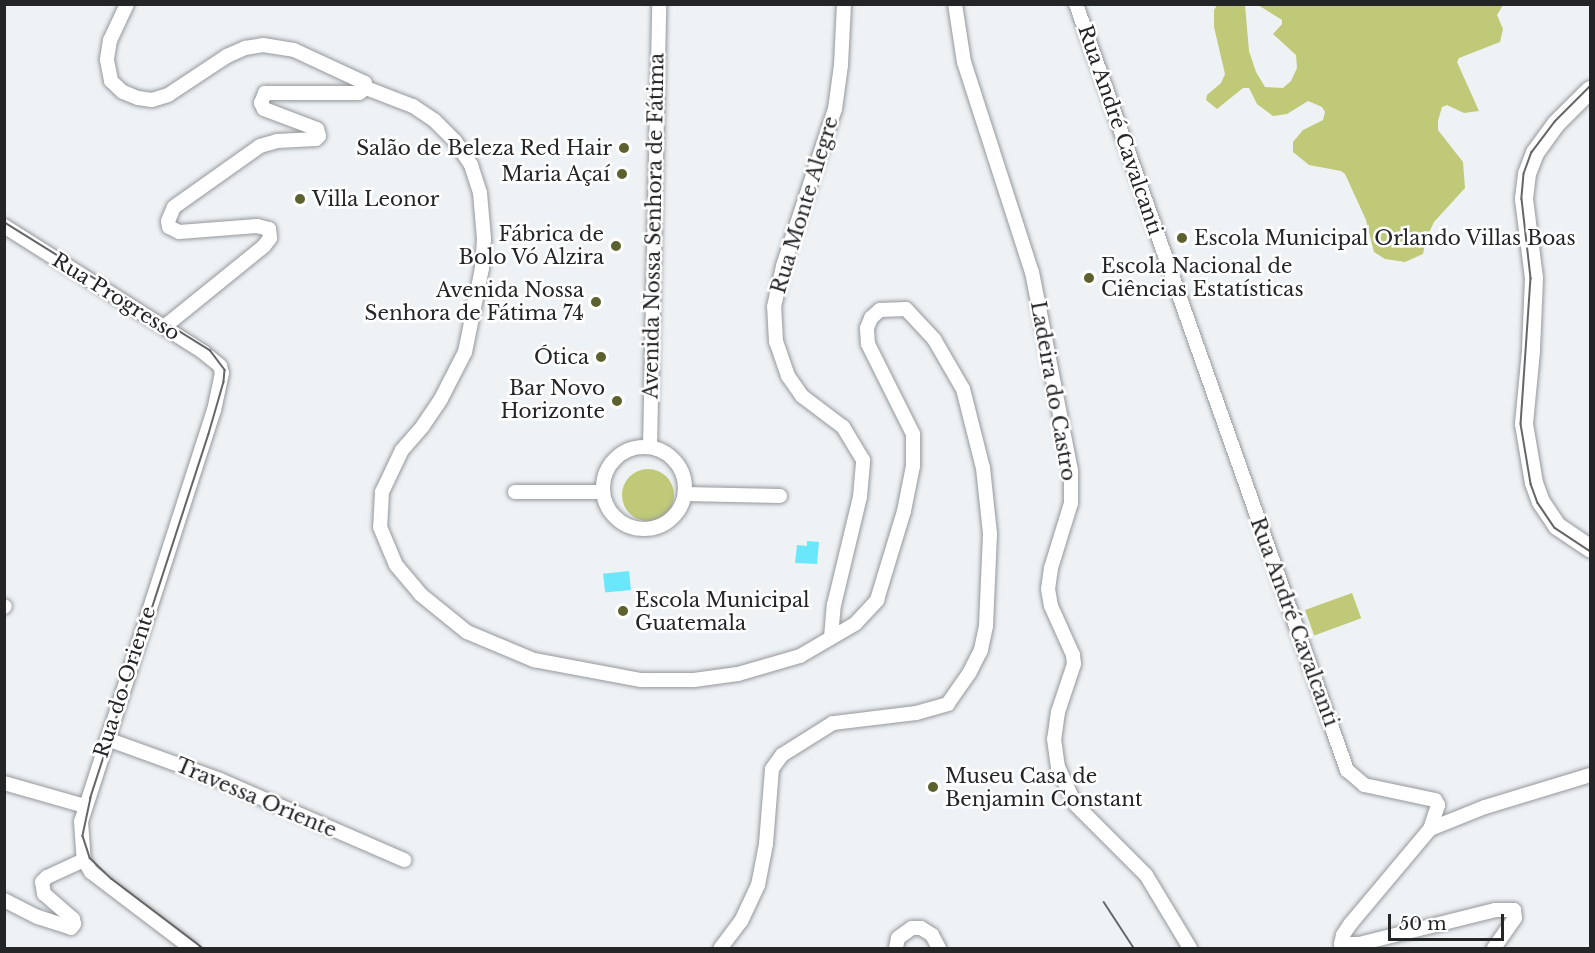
<!DOCTYPE html>
<html>
<head>
<meta charset="utf-8">
<style>
  body { margin:0 }
  #map { position:relative; width:1595px; height:953px; overflow:hidden; background:#eff2f5; font-family:"Libre Baskerville",serif }
  div>[style] { position:absolute }
  .green>* { inset:0; background:#bfc977; transform-origin:0 0 }
  .round { border-radius:50% }
  .water>* { inset:0; background:#6ae7fa; transform-origin:0 0 }
  .roads { filter:drop-shadow(0 0 2px #95989b) drop-shadow(0 0 2px #95989b) }
  .street>* { height:14px; margin:-7px; padding:0 7px; transform-origin:7px; border-radius:7px; background:#fff }
  .street>.ring { margin:-7px; padding:0; box-sizing:content-box; background:none; border:14px solid #fff; border-radius:50% }
  .secondary>* { height:18px; margin:-9px; padding:0 9px; transform-origin:9px; border-radius:9px; background:#fff }
  .tram>* { height:1.5px; margin:-0.75px; padding:0 0.75px; transform-origin:0.75px; border-radius:0.75px; background:#646668 }
  .dots>* { width:16px; height:16px; translate:-50% -50%; box-sizing:border-box; border:3px solid #fff; border-radius:50% }
  span { translate:-50% -50%; white-space:nowrap; text-align:center; line-height:1.15; -webkit-text-stroke:5px #fff; paint-order:stroke }
  .street-label { font-size:20px; color:#242527 }
  .poi-label { font-size:20px; color:#242527 }
  .right { translate:-100% -50%; text-align:right }
  .left { translate:0 -50%; text-align:left }
  .frame { position:absolute; inset:0; border:6px solid #242527; pointer-events:none }
  .scale { position:absolute; left:1388px; top:914px; width:116px; height:27px; box-sizing:border-box; border:3px solid #242527; border-top:0; padding-left:8px; font-size:18px; line-height:21px; white-space:nowrap; color:#242527; -webkit-text-stroke:4px #fff; paint-order:stroke }
</style>
</head>
<body>
<div id="map">
  <div class="green">
    <i style="clip-path:polygon(1217px 5px,1245px 5px,1249px 51px,1256px 72px,1265px 87px,1283px 88px,1291px 81px,1297px 68px,1296px 55px,1273px 34px,1282px 24px,1282px 20px,1258px 5px,1503px 5px,1497px 15px,1503px 29px,1500px 42px,1459px 58px,1457px 62px,1479px 111px,1464px 113px,1447px 105px,1442px 107px,1438px 121px,1438px 130px,1463px 162px,1465px 188px,1434px 222px,1426px 239px,1423px 254px,1405px 262px,1385px 259px,1374px 252px,1366px 220px,1345px 174px,1341px 171px,1309px 165px,1293px 152px,1293px 142px,1303px 130px,1323px 120px,1325px 112px,1322px 107px,1308px 101px,1287px 114px,1273px 116px,1257px 104px,1249px 88px,1243px 88px,1217px 109px,1206px 100px,1207px 95px,1221px 83px,1225px 74px,1214px 27px,1214px 10px)"></i>
    <i class="round" style="left:622px;top:469px;width:52px;height:52px"></i>
    <i style="left:1352px;top:593px;width:27px;height:50px;rotate:70deg"></i>
  </div>
  <div class="water">
    <i style="clip-path:polygon(807px 541px,819px 542px,817px 564px,795px 563px,797px 545px,807px 546px)"></i>
    <i style="left:629px;top:571px;width:19px;height:26px;rotate:84deg"></i>
  </div>
  <div class="roads">
    <div class="street">
      <i style="left:127px;top:4px;width:40px;rotate:115deg"></i>
      <i style="left:110px;top:40px;width:20px;rotate:99deg"></i>
      <i style="left:107px;top:60px;width:21px;rotate:79deg"></i>
      <i style="left:111px;top:81px;width:16px;rotate:43deg"></i>
      <i style="left:123px;top:92px;width:16px;rotate:22deg"></i>
      <i style="left:138px;top:98px;width:14px;rotate:8deg"></i>
      <i style="left:152px;top:100px;width:17px;rotate:-17deg"></i>
      <i style="left:168px;top:95px;width:71px;rotate:-33.5deg"></i>
      <i style="left:227px;top:56px;width:20px;rotate:-24deg"></i>
      <i style="left:245px;top:48px;width:18px;rotate:-9deg"></i>
      <i style="left:263px;top:45px;width:31px;rotate:9deg"></i>
      <i style="left:294px;top:50px;width:78px;rotate:24.9deg"></i>
      <i style="left:365px;top:83px;width:5px;rotate:79deg"></i>
      <i style="left:955px;top:4px;width:59px;rotate:81.2deg"></i>
      <i style="left:964px;top:62px;width:221px;rotate:72.1deg"></i>
      <i style="left:1032px;top:272px;width:203px;rotate:78.9deg"></i>
      <i style="left:1071px;top:471px;width:32px;rotate:90deg"></i>
      <i style="left:1071px;top:503px;width:68px;rotate:107.1deg"></i>
      <i style="left:1051px;top:568px;width:21px;rotate:98deg"></i>
      <i style="left:1048px;top:589px;width:17px;rotate:80deg"></i>
      <i style="left:1051px;top:606px;width:54px;rotate:65.8deg"></i>
      <i style="left:1073px;top:655px;width:9px;rotate:84deg"></i>
      <i style="left:1074px;top:664px;width:51px;rotate:108.4deg"></i>
      <i style="left:1058px;top:712px;width:27px;rotate:98deg"></i>
      <i style="left:1054px;top:739px;width:28px;rotate:82deg"></i>
      <i style="left:1058px;top:767px;width:41px;rotate:65.3deg"></i>
      <i style="left:1075px;top:804px;width:100px;rotate:45deg"></i>
      <i style="left:1146px;top:875px;width:85px;rotate:58.9deg"></i>
      <i style="left:1076px;top:4px;width:813px;rotate:70.52deg"></i>
      <i style="left:1347px;top:770px;width:23px;rotate:41deg"></i>
      <i style="left:1364px;top:785px;width:73px;rotate:11.9deg"></i>
      <i style="left:1435px;top:800px;width:6px;rotate:59deg"></i>
      <i style="left:1438px;top:805px;width:25px;rotate:108deg"></i>
      <i style="left:1430px;top:829px;width:123px;rotate:130deg"></i>
      <i style="left:1351px;top:923px;width:14px;rotate:124deg"></i>
      <i style="left:1343px;top:935px;width:9px;rotate:103deg"></i>
      <i style="left:1341px;top:944px;width:18px"></i>
      <i style="left:1359px;top:944px;width:140px;rotate:-14deg"></i>
      <i style="left:1495px;top:910px;width:19px"></i>
      <i style="left:1514px;top:910px;width:8px;rotate:83deg"></i>
      <i style="left:1515px;top:918px;width:37px;rotate:125deg"></i>
      <i style="left:366px;top:88px;width:50px;rotate:21deg"></i>
      <i style="left:413px;top:106px;width:25px;rotate:34deg"></i>
      <i style="left:434px;top:120px;width:30px;rotate:45deg"></i>
      <i style="left:455px;top:141px;width:29px;rotate:56deg"></i>
      <i style="left:471px;top:165px;width:29px;rotate:72deg"></i>
      <i style="left:480px;top:193px;width:46px;rotate:85deg"></i>
      <i style="left:484px;top:239px;width:29px;rotate:94deg"></i>
      <i style="left:482px;top:268px;width:86px;rotate:101.4deg"></i>
      <i style="left:465px;top:352px;width:53px;rotate:117.1deg"></i>
      <i style="left:441px;top:399px;width:32px;rotate:124deg"></i>
      <i style="left:423px;top:426px;width:32px;rotate:131deg"></i>
      <i style="left:402px;top:450px;width:47px;rotate:115.5deg"></i>
      <i style="left:382px;top:492px;width:35px;rotate:93deg"></i>
      <i style="left:380px;top:527px;width:41px;rotate:67.2deg"></i>
      <i style="left:396px;top:565px;width:38px;rotate:50deg"></i>
      <i style="left:420px;top:594px;width:60px;rotate:39deg"></i>
      <i style="left:467px;top:632px;width:73px;rotate:22.7deg"></i>
      <i style="left:534px;top:660px;width:109px;rotate:10.6deg"></i>
      <i style="left:641px;top:680px;width:53px"></i>
      <i style="left:694px;top:680px;width:44px;rotate:-7.8deg"></i>
      <i style="left:738px;top:674px;width:65px;rotate:-16.2deg"></i>
      <i style="left:800px;top:656px;width:64px;rotate:-30.2deg"></i>
      <i style="left:855px;top:624px;width:33px;rotate:-47deg"></i>
      <i style="left:877px;top:600px;width:93px;rotate:-73.1deg"></i>
      <i style="left:904px;top:511px;width:46px;rotate:-78.7deg"></i>
      <i style="left:913px;top:466px;width:32px;rotate:-90deg"></i>
      <i style="left:913px;top:434px;width:101px;rotate:-116.6deg"></i>
      <i style="left:868px;top:344px;width:16px;rotate:-94deg"></i>
      <i style="left:867px;top:328px;width:11px;rotate:-68deg"></i>
      <i style="left:871px;top:318px;width:12px;rotate:-42deg"></i>
      <i style="left:880px;top:310px;width:26px;rotate:-2deg"></i>
      <i style="left:906px;top:309px;width:41px;rotate:47deg"></i>
      <i style="left:934px;top:339px;width:58px;rotate:59.9deg"></i>
      <i style="left:963px;top:389px;width:81px;rotate:75.8deg"></i>
      <i style="left:983px;top:468px;width:66px;rotate:83.9deg"></i>
      <i style="left:990px;top:534px;width:92px;rotate:92.5deg"></i>
      <i style="left:986px;top:626px;width:25px;rotate:102deg"></i>
      <i style="left:981px;top:650px;width:25px;rotate:117deg"></i>
      <i style="left:970px;top:672px;width:39px;rotate:125deg"></i>
      <i style="left:948px;top:704px;width:33px;rotate:164deg"></i>
      <i style="left:916px;top:713px;width:84px;rotate:173.1deg"></i>
      <i style="left:833px;top:723px;width:60px;rotate:147.9deg"></i>
      <i style="left:782px;top:755px;width:17px;rotate:126deg"></i>
      <i style="left:772px;top:769px;width:75px;rotate:94.6deg"></i>
      <i style="left:766px;top:844px;width:42px;rotate:101deg"></i>
      <i style="left:758px;top:885px;width:40px;rotate:115deg"></i>
      <i style="left:741px;top:921px;width:34px;rotate:127deg"></i>
      <i style="left:4px;top:226px;width:236px;rotate:32.3deg"></i>
      <i style="left:203px;top:352px;width:22px;rotate:39deg"></i>
      <i style="left:220px;top:366px;width:7px;rotate:74deg"></i>
      <i style="left:222px;top:373px;width:38px;rotate:102deg"></i>
      <i style="left:214px;top:410px;width:432px;rotate:107.9deg"></i>
      <i style="left:81px;top:821px;width:39px;rotate:86deg"></i>
      <i style="left:84px;top:860px;width:14px;rotate:60deg"></i>
      <i style="left:91px;top:872px;width:126px;rotate:37.2deg"></i>
      <i style="left:164px;top:327px;width:129px;rotate:-39deg"></i>
      <i style="left:264px;top:246px;width:10px;rotate:-53deg"></i>
      <i style="left:270px;top:238px;width:9px;rotate:-96deg"></i>
      <i style="left:269px;top:229px;width:12px;rotate:-166deg"></i>
      <i style="left:257px;top:226px;width:78px;rotate:175.6deg"></i>
      <i style="left:179px;top:232px;width:11px;rotate:-153deg"></i>
      <i style="left:169px;top:227px;width:6px;rotate:-99deg"></i>
      <i style="left:168px;top:221px;width:15px;rotate:-67deg"></i>
      <i style="left:174px;top:207px;width:105px;rotate:-35.3deg"></i>
      <i style="left:260px;top:146px;width:18px;rotate:-16deg"></i>
      <i style="left:277px;top:141px;width:39px;rotate:-3deg"></i>
      <i style="left:316px;top:139px;width:4px;rotate:-45deg"></i>
      <i style="left:319px;top:136px;width:7px;rotate:-106deg"></i>
      <i style="left:317px;top:129px;width:57px;rotate:-159.3deg"></i>
      <i style="left:264px;top:109px;width:7px;rotate:-117deg"></i>
      <i style="left:261px;top:103px;width:11px;rotate:-68deg"></i>
      <i style="left:265px;top:93px;width:94px"></i>
      <i style="left:359px;top:93px;width:9px;rotate:-36deg"></i>
      <i class="ring" style="left:603px;top:447px;width:68px;height:68px"></i>
      <i style="left:650px;top:447px;width:443px;rotate:-88.8deg"></i>
      <i style="left:515px;top:492px;width:88px"></i>
      <i style="left:685px;top:494px;width:95px;rotate:1.2deg"></i>
      <i style="left:4px;top:607px;width:1px;rotate:-45deg"></i>
      <i style="left:831px;top:637px;width:32px;rotate:-85deg"></i>
      <i style="left:834px;top:605px;width:111px;rotate:-76.5deg"></i>
      <i style="left:860px;top:497px;width:37px;rotate:-85deg"></i>
      <i style="left:863px;top:460px;width:39px;rotate:-121deg"></i>
      <i style="left:843px;top:427px;width:51px;rotate:-142.9deg"></i>
      <i style="left:802px;top:396px;width:24px;rotate:-125deg"></i>
      <i style="left:788px;top:376px;width:36px;rotate:-109deg"></i>
      <i style="left:776px;top:342px;width:35px;rotate:-93deg"></i>
      <i style="left:774px;top:307px;width:42px;rotate:-77.6deg"></i>
      <i style="left:783px;top:266px;width:165px;rotate:-71.7deg"></i>
      <i style="left:835px;top:109px;width:44px;rotate:-82.2deg"></i>
      <i style="left:841px;top:65px;width:61px;rotate:-87.2deg"></i>
      <i style="left:107px;top:739px;width:120px;rotate:19.9deg"></i>
      <i style="left:220px;top:780px;width:201px;rotate:23.5deg"></i>
      <i style="left:4px;top:783px;width:84px;rotate:15.9deg"></i>
      <i style="left:1430px;top:829px;width:59px;rotate:-21.8deg"></i>
      <i style="left:1485px;top:807px;width:110px;rotate:-16.9deg"></i>
      <i style="left:4px;top:900px;width:38px;rotate:27deg"></i>
      <i style="left:38px;top:917px;width:35px;rotate:18deg"></i>
      <i style="left:71px;top:928px;width:5px;rotate:-53deg"></i>
      <i style="left:74px;top:924px;width:5px;rotate:-101deg"></i>
      <i style="left:73px;top:919px;width:38px;rotate:-139deg"></i>
      <i style="left:44px;top:894px;width:12px;rotate:-99deg"></i>
      <i style="left:42px;top:882px;width:7px;rotate:-45deg"></i>
      <i style="left:47px;top:877px;width:41px;rotate:-24.7deg"></i>
      <i style="left:896px;top:948px;width:10px;rotate:-79deg"></i>
      <i style="left:898px;top:938px;width:17px;rotate:-36deg"></i>
      <i style="left:912px;top:928px;width:9px"></i>
      <i style="left:921px;top:928px;width:13px;rotate:32deg"></i>
      <i style="left:932px;top:935px;width:15px;rotate:62deg"></i>
    </div>
    <div class="secondary">
      <i style="left:1590px;top:90px;width:48px;rotate:135deg"></i>
      <i style="left:1556px;top:124px;width:36px;rotate:126deg"></i>
      <i style="left:1535px;top:153px;width:22px;rotate:111deg"></i>
      <i style="left:1527px;top:174px;width:25px;rotate:97deg"></i>
      <i style="left:1524px;top:199px;width:80px;rotate:82.8deg"></i>
      <i style="left:1534px;top:278px;width:73px;rotate:92.4deg"></i>
      <i style="left:1531px;top:351px;width:73px;rotate:95.5deg"></i>
      <i style="left:1524px;top:424px;width:60px;rotate:80.4deg"></i>
      <i style="left:1534px;top:483px;width:20px;rotate:70deg"></i>
      <i style="left:1541px;top:502px;width:29px;rotate:56deg"></i>
      <i style="left:1557px;top:526px;width:40px;rotate:34deg"></i>
    </div>
  </div>
  <div class="tram">
    <i style="left:1590px;top:87px;width:49px;rotate:135deg"></i>
    <i style="left:1555px;top:122px;width:38px;rotate:127deg"></i>
    <i style="left:1532px;top:152px;width:23px;rotate:110deg"></i>
    <i style="left:1524px;top:174px;width:25px;rotate:95deg"></i>
    <i style="left:1522px;top:199px;width:80px;rotate:83.5deg"></i>
    <i style="left:1531px;top:278px;width:146px;rotate:93.9deg"></i>
    <i style="left:1521px;top:424px;width:61px;rotate:80.5deg"></i>
    <i style="left:1531px;top:484px;width:20px;rotate:70deg"></i>
    <i style="left:1538px;top:503px;width:30px;rotate:56deg"></i>
    <i style="left:1555px;top:528px;width:42px;rotate:33.3deg"></i>
    <i style="left:4px;top:222px;width:243px;rotate:31.9deg"></i>
    <i style="left:210px;top:350px;width:25px;rotate:53deg"></i>
    <i style="left:225px;top:370px;width:12px;rotate:95deg"></i>
    <i style="left:224px;top:382px;width:54px;rotate:106.1deg"></i>
    <i style="left:209px;top:434px;width:383px;rotate:108deg"></i>
    <i style="left:91px;top:798px;width:39px;rotate:102deg"></i>
    <i style="left:83px;top:836px;width:23px;rotate:72deg"></i>
    <i style="left:90px;top:858px;width:30px;rotate:44deg"></i>
    <i style="left:112px;top:879px;width:114px;rotate:37.2deg"></i>
    <i style="left:1104px;top:902px;width:55px;rotate:56.9deg"></i>
  </div>
  <div class="dots">
    <i style="left:624px;top:148px;background:#5c612e"></i>
    <i style="left:622px;top:174px;background:#5c612e"></i>
    <i style="left:300px;top:199px;background:#5c612e"></i>
    <i style="left:1182px;top:238px;background:#5c612e"></i>
    <i style="left:616px;top:246px;background:#5c612e"></i>
    <i style="left:1089px;top:278px;background:#5c612e"></i>
    <i style="left:596px;top:302px;background:#5c612e"></i>
    <i style="left:601px;top:357px;background:#5c612e"></i>
    <i style="left:617px;top:401px;background:#5c612e"></i>
    <i style="left:623px;top:611px;background:#5c612e"></i>
    <i style="left:933px;top:787px;background:#5c612e"></i>
  </div>
  <div class="street-label">
    <span style="left:1120px;top:130px;rotate:71deg">Rua André Cavalcanti</span>
    <span style="left:805px;top:205px;rotate:-73deg">Rua Monte Alegre</span>
    <span style="left:654px;top:226px;rotate:-89deg">Avenida Nossa Senhora de Fátima</span>
    <span style="left:116px;top:297px;rotate:32deg">Rua Progresso</span>
    <span style="left:1053px;top:391px;rotate:80deg">Ladeira do Castro</span>
    <span style="left:1294px;top:622px;rotate:70deg">Rua André Cavalcanti</span>
    <span style="left:125px;top:682px;rotate:-72deg">Rua do Oriente</span>
    <span style="left:256px;top:798px;rotate:23deg">Travessa Oriente</span>
  </div>
  <div class="poi-label">
    <span class="right" style="left:612px;top:148px">Salão de Beleza Red Hair</span>
    <span class="right" style="left:610px;top:174px">Maria Açaí</span>
    <span class="left" style="left:312px;top:199px">Villa Leonor</span>
    <span class="right" style="left:604px;top:246px">Fábrica de<br>Bolo Vó Alzira</span>
    <span class="left" style="left:1194px;top:238px">Escola Municipal Orlando Villas Boas</span>
    <span class="left" style="left:1101px;top:278px">Escola Nacional de<br>Ciências Estatísticas</span>
    <span class="right" style="left:584px;top:302px">Avenida Nossa<br>Senhora de Fátima 74</span>
    <span class="right" style="left:589px;top:357px">Ótica</span>
    <span class="right" style="left:605px;top:400px">Bar Novo<br>Horizonte</span>
    <span class="left" style="left:635px;top:612px">Escola Municipal<br>Guatemala</span>
    <span class="left" style="left:945px;top:788px">Museu Casa de<br>Benjamin Constant</span>
  </div>
  <div class="frame"></div>
  <div class="scale">50 m</div>
</div>
</body>
</html>
